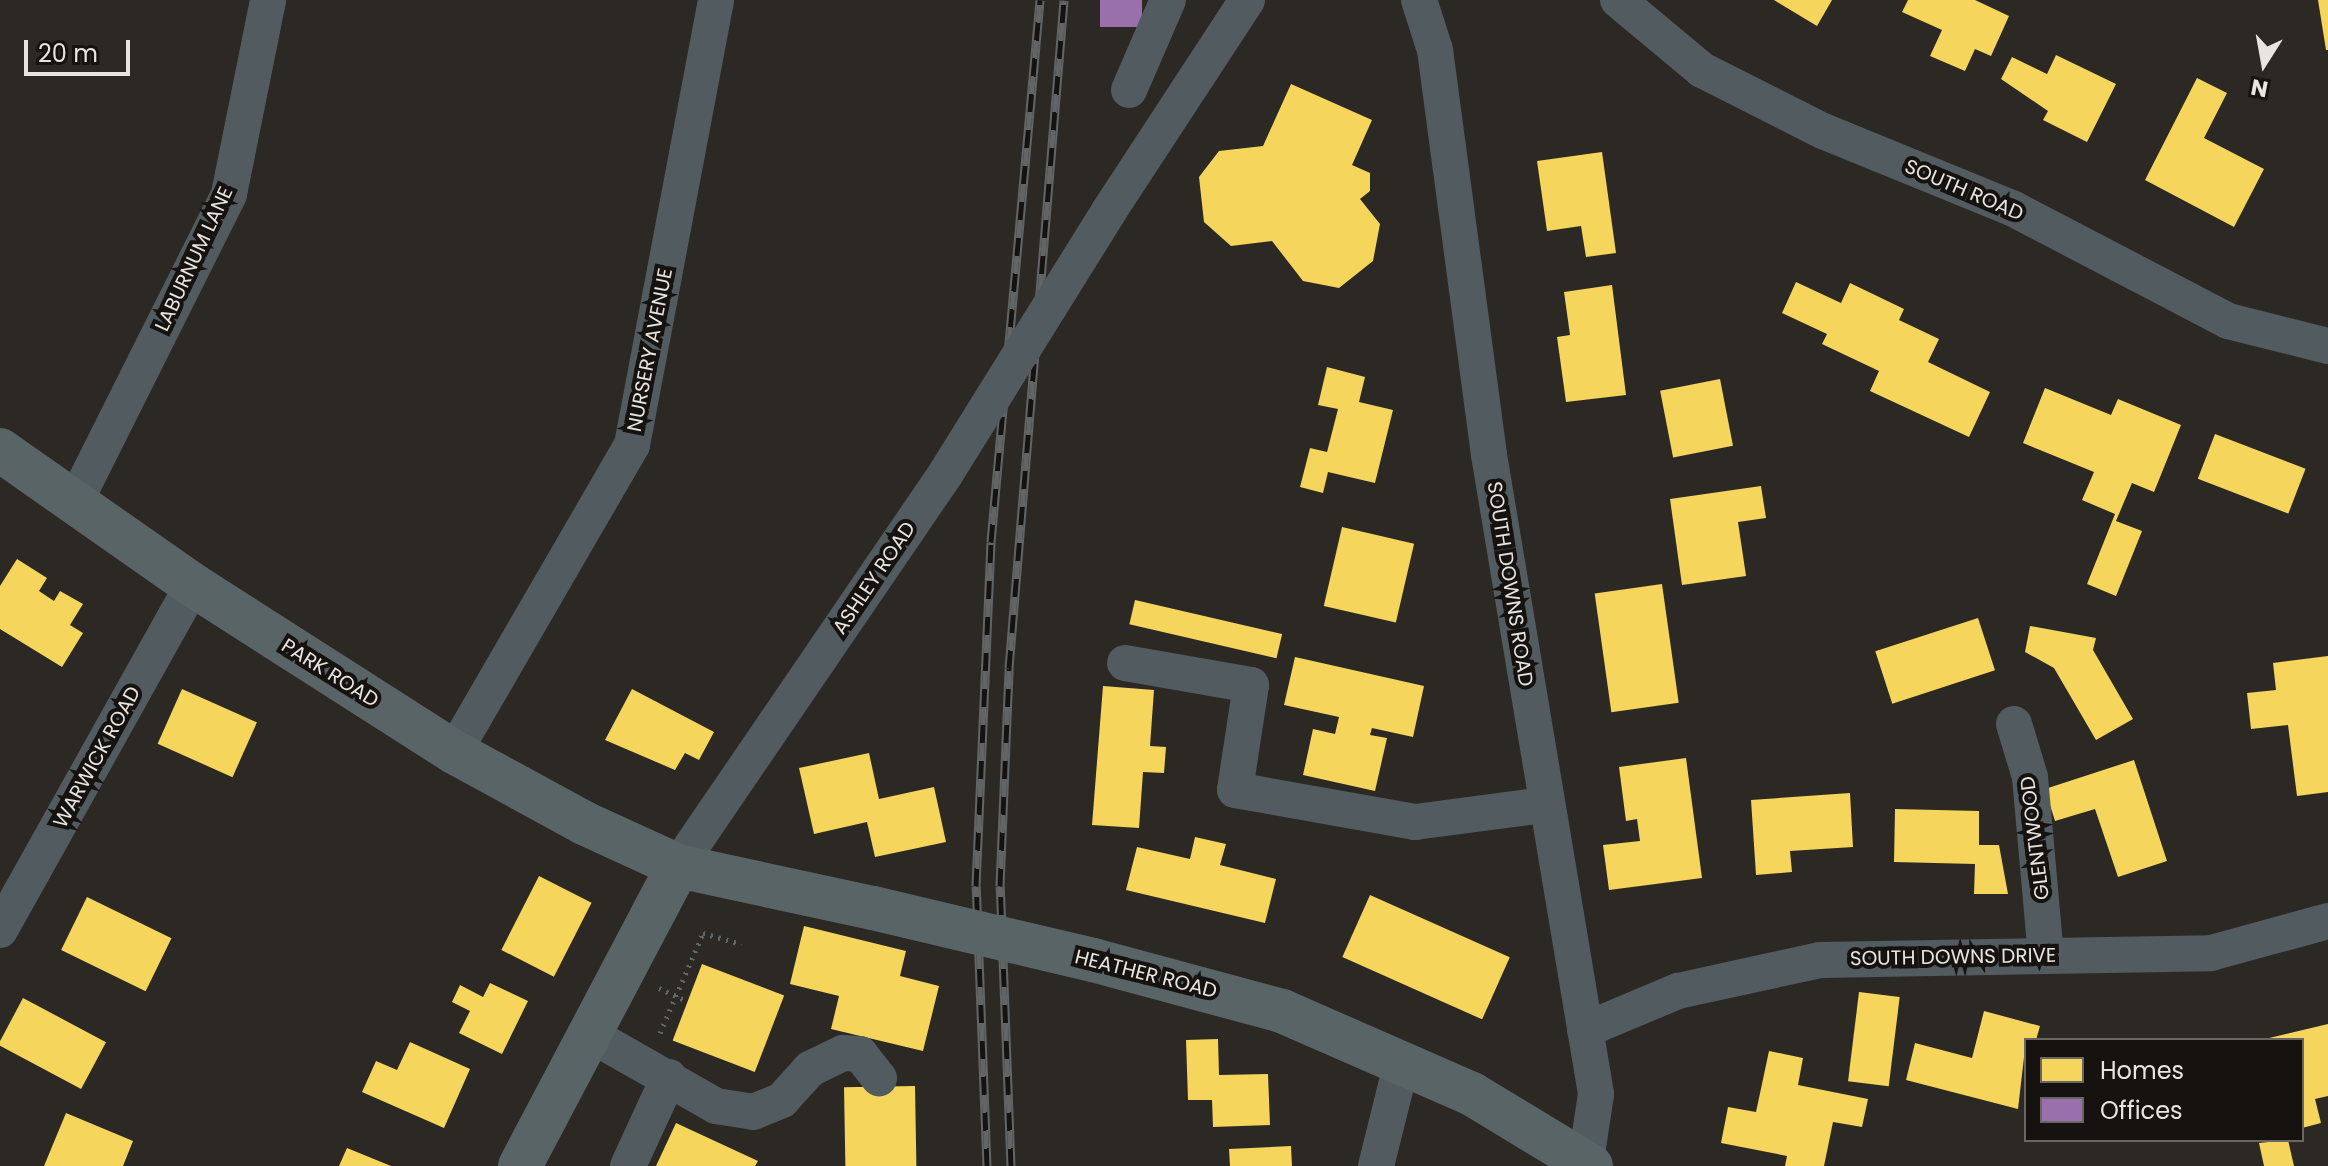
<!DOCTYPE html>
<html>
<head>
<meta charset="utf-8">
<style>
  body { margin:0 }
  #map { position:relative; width:2328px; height:1166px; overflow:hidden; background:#2c2925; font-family:Poppins,sans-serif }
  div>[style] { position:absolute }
  .homes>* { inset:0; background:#f6d55c; transform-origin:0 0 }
  .offices>* { inset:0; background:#9970ab; transform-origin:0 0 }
  .path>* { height:5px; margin-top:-2.5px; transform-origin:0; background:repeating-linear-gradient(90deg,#616667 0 2px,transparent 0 8px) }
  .minor>* { height:36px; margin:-18px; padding:0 18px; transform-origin:18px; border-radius:18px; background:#525b5f }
  .major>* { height:44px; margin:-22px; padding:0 22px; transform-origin:22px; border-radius:22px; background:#596467 }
  .rail>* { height:9px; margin-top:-4.5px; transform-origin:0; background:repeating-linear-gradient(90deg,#15120f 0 18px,#626565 0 36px); box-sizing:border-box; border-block:2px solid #626565 }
  .minor-bridge>* { height:36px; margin:-18px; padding:0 18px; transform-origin:18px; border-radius:18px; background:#525b5f }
  .major-bridge>* { height:44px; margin:-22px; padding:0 22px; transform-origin:22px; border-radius:22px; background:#596467 }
  span { translate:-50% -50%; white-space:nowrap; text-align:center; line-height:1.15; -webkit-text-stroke:8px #15120f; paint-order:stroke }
  .street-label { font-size:20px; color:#e8e4e0 }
  .legend { position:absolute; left:2024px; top:1038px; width:280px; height:104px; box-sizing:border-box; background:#15120f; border:2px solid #696663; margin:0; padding:10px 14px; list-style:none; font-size:24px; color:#e8e4e0 }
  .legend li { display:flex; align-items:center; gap:16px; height:40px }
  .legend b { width:40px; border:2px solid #696663 }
  .north { position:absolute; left:2224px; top:24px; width:80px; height:80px; -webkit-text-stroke:6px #15120f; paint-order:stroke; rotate:191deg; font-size:22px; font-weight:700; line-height:32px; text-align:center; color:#e8e4e0 }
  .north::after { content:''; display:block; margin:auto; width:28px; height:36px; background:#e8e4e0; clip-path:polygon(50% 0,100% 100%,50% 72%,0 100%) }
  .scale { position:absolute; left:24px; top:40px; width:106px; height:36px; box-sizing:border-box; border:4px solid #e8e4e0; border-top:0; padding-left:10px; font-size:24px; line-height:28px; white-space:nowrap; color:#e8e4e0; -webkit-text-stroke:6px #15120f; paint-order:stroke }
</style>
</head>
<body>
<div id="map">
  <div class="homes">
    <i style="clip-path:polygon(1774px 0,1832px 0,1817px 26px)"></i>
    <i style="clip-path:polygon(1908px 0,1975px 0,2009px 16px,1991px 56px,1975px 49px,1965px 71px,1930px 56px,1942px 30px,1902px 12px)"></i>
    <i style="clip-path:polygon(2318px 0,2328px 0,2328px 50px,2326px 50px)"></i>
    <i style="clip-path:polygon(2056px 55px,2116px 84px,2087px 142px,2043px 120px,2048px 111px,2001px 79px,2012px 57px,2047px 74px)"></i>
    <i style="clip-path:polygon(2197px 78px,2227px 93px,2204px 138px,2264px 169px,2234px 227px,2145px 180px)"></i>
    <i style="clip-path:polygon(1291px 84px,1372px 120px,1352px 165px,1370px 173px,1370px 191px,1360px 199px,1380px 224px,1373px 261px,1339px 288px,1303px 281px,1272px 241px,1231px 246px,1204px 222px,1199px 177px,1219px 151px,1263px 146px)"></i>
    <i style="clip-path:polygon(1602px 152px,1616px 253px,1586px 257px,1581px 226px,1547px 231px,1537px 161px)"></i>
    <i style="clip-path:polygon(1796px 282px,1841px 303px,1850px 283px,1904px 309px,1899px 320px,1939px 339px,1928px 362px,1990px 392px,1969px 437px,1870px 391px,1879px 371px,1822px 344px,1827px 334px,1782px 313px)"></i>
    <i style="clip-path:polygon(1612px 285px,1626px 395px,1566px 402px,1557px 337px,1570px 335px,1564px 292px)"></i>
    <i style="clip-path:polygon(1327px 367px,1365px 377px,1359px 402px,1393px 410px,1375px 483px,1328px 472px,1323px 493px,1300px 487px,1310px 448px,1327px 452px,1338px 409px,1318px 405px)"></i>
    <i style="left:1720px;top:379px;width:68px;height:61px;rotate:79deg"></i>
    <i style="clip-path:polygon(2045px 388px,2111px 415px,2118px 399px,2181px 425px,2154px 492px,2132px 483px,2116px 521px,2142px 531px,2116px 596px,2087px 584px,2115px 514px,2082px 500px,2094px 472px,2023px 443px)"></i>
    <i style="left:2215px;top:434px;width:97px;height:48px;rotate:21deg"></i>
    <i style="clip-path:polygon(1761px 486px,1766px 518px,1738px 522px,1746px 576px,1682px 585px,1670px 499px)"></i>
    <i style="left:1342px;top:527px;width:74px;height:81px;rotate:13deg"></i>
    <i style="clip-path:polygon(17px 559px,47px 578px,39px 591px,54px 601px,60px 591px,83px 604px,70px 625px,83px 633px,62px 667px,0 629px,0 586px)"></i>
    <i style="left:1662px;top:584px;width:120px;height:68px;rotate:82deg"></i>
    <i style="left:1135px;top:600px;width:151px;height:25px;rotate:13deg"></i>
    <i style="left:1978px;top:618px;width:55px;height:108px;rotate:72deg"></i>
    <i style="clip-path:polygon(2030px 626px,2096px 638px,2093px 650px,2133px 719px,2096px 740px,2054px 668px,2025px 652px)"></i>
    <i style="clip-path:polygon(2328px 656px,2328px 792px,2297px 796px,2288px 725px,2251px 729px,2247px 693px,2276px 690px,2273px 663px)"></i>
    <i style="clip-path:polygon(1295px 657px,1424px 686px,1413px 737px,1372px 728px,1370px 735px,1387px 738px,1375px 791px,1303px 775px,1313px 729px,1335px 734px,1339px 717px,1284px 705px)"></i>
    <i style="clip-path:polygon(1103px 686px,1154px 690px,1150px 746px,1166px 747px,1164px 773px,1143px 772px,1139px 828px,1092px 825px)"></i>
    <i style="left:182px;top:689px;width:82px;height:60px;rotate:24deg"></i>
    <i style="clip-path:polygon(632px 689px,714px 732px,699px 760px,685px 753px,675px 770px,605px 740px)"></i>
    <i style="clip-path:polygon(869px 753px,879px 799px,934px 787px,946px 842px,875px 857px,867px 822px,814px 834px,799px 768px)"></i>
    <i style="clip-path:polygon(1686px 758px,1702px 878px,1609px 890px,1603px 845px,1640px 841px,1637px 819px,1626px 821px,1619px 767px)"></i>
    <i style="clip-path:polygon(2134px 760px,2167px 861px,2118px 877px,2095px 809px,2055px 821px,2045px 789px)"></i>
    <i style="clip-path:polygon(1850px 793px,1853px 847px,1790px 851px,1792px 872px,1756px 875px,1751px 800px)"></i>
    <i style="clip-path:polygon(1895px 809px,1979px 811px,1979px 845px,1999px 845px,2008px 894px,1974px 894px,1975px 864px,1894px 862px)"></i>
    <i style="clip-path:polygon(1195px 837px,1226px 844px,1220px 865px,1276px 879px,1265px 923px,1126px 890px,1137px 847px,1190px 859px)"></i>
    <i style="left:539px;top:876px;width:59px;height:83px;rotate:27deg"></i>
    <i style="left:1370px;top:895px;width:153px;height:68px;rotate:24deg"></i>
    <i style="left:87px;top:897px;width:94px;height:59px;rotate:26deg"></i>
    <i style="clip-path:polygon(804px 926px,906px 951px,900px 976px,939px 986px,923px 1051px,831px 1029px,839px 996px,790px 984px)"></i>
    <i style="left:702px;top:964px;width:88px;height:82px;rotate:21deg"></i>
    <i style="clip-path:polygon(490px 983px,528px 1001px,502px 1054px,459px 1033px,470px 1011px,452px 1002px,460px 985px,483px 997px)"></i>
    <i style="left:1859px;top:992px;width:41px;height:90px;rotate:7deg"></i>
    <i style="left:23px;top:998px;width:94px;height:53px;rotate:28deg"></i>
    <i style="clip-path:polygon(1984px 1011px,2040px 1026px,2036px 1040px,2026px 1040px,2018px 1109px,1906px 1080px,1915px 1043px,1972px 1058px)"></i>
    <i style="clip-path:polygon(2328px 1024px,2328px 1096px,2315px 1099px,2321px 1123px,2302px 1128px,2302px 1040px,2265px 1039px)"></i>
    <i style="clip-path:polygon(1218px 1039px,1219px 1075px,1268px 1074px,1270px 1125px,1213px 1127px,1212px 1100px,1188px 1100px,1186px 1040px)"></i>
    <i style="clip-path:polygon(410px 1042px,470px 1069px,444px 1128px,362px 1092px,376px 1061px,397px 1070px)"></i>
    <i style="clip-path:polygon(1769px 1051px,1803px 1058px,1798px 1085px,1868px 1099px,1862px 1127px,1833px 1122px,1824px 1166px,1785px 1166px,1787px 1156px,1721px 1143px,1728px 1107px,1756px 1112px)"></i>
    <i style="left:915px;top:1086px;width:80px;height:71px;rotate:89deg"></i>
    <i style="clip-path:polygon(66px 1113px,133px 1141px,123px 1166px,44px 1166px)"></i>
    <i style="clip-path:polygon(676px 1123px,758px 1161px,755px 1166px,656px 1166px)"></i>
    <i style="clip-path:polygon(2288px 1140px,2294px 1166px,2264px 1166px,2259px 1143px)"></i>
    <i style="clip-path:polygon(1291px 1146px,1292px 1166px,1230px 1166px,1229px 1149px)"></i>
    <i style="clip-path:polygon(347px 1148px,391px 1166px,339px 1166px)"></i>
  </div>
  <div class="offices">
    <i style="left:1100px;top:0;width:42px;height:27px"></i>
  </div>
  <div class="path">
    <i style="left:659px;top:988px;width:31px;rotate:25deg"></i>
    <i style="left:660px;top:1033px;width:109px;rotate:-66.7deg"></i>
    <i style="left:703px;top:933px;width:40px;rotate:16deg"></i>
  </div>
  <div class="minor">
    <i style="left:1419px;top:0;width:52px;rotate:72.3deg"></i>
    <i style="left:1435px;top:50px;width:409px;rotate:82.4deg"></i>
    <i style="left:1489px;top:455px;width:648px;rotate:80.49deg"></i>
    <i style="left:1596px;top:1094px;width:68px;rotate:98.5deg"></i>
    <i style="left:1618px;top:0;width:109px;rotate:39.8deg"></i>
    <i style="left:1702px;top:70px;width:136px;rotate:26.8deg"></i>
    <i style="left:1823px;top:131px;width:204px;rotate:22.2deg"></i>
    <i style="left:2012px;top:208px;width:244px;rotate:27.6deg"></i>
    <i style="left:2228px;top:321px;width:103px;rotate:14deg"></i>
    <i style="left:1129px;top:90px;width:98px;rotate:-66.6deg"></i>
    <i style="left:1109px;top:211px;width:252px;rotate:-56.8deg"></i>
    <i style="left:75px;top:502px;width:344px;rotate:-63.4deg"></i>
    <i style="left:229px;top:194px;width:198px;rotate:-78.6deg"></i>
    <i style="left:1125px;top:663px;width:128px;rotate:9.9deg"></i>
    <i style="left:1251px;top:685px;width:106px;rotate:98.7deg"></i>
    <i style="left:1235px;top:790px;width:183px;rotate:10.1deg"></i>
    <i style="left:1415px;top:822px;width:131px;rotate:-7.5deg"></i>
    <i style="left:2014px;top:724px;width:55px;rotate:73.2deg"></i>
    <i style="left:2030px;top:777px;width:179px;rotate:84.9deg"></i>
    <i style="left:454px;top:752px;width:355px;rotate:-59.9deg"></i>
    <i style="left:632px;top:445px;width:453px;rotate:-79.3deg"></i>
    <i style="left:678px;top:866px;width:476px;rotate:-55.7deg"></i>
    <i style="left:0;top:930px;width:395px;rotate:-60.8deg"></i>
    <i style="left:1585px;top:1030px;width:101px;rotate:-22.8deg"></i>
    <i style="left:1678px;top:991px;width:145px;rotate:-12.3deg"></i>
    <i style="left:1820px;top:960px;width:391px;rotate:-1deg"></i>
    <i style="left:2211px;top:953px;width:121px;rotate:-15.3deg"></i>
    <i style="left:591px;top:1035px;width:144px;rotate:29.6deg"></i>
    <i style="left:716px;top:1106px;width:37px;rotate:9deg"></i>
    <i style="left:753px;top:1112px;width:31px;rotate:-22deg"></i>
    <i style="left:782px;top:1100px;width:42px;rotate:-47.9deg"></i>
    <i style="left:810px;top:1069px;width:37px;rotate:-26deg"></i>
    <i style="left:843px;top:1053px;width:17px;rotate:3deg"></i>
    <i style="left:860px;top:1054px;width:31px;rotate:52deg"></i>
    <i style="left:628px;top:1166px;width:98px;rotate:-65.3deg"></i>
    <i style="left:1376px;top:1166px;width:107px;rotate:-76deg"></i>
  </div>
  <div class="major">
    <i style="left:0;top:450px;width:236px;rotate:35deg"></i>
    <i style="left:193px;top:585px;width:310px;rotate:32.6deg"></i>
    <i style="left:454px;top:752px;width:148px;rotate:28.6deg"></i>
    <i style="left:584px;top:823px;width:103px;rotate:24.6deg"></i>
    <i style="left:678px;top:866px;width:199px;rotate:12.2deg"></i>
    <i style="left:1093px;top:960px;width:196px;rotate:15.1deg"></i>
    <i style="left:1282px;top:1011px;width:207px;rotate:23.6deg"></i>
    <i style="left:1472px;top:1094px;width:139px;rotate:31.2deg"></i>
    <i style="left:520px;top:1166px;width:339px;rotate:-62.2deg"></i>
  </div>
  <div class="rail">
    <i style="left:987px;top:1166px;width:280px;rotate:-92.2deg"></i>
    <i style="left:976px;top:886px;width:344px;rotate:-87.5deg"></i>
    <i style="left:991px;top:542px;width:544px;rotate:-84.83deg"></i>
    <i style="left:1011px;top:1166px;width:280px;rotate:-92.2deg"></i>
    <i style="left:1000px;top:886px;width:218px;rotate:-87.6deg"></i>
    <i style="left:1009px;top:668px;width:670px;rotate:-85.29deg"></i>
  </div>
  <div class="minor-bridge">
    <i style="left:946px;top:473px;width:309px;rotate:-58.1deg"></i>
  </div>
  <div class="major-bridge">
    <i style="left:873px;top:908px;width:226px;rotate:13.3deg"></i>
  </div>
  <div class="street-label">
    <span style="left:1964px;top:190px;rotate:23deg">SOUTH ROAD</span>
    <span style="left:194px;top:259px;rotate:-65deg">LABURNUM LANE</span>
    <span style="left:650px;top:350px;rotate:-79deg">NURSERY AVENUE</span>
    <span style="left:874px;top:578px;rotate:-56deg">ASHLEY ROAD</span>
    <span style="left:1510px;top:584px;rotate:81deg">SOUTH DOWNS ROAD</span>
    <span style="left:330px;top:673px;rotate:32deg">PARK ROAD</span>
    <span style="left:97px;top:757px;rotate:-61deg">WARWICK ROAD</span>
    <span style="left:2035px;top:838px;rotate:-97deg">GLENTWOOD</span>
    <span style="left:1953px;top:957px;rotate:-1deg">SOUTH DOWNS DRIVE</span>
    <span style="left:1146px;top:974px;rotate:14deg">HEATHER ROAD</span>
  </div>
  <ul class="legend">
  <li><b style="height:22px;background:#f6d55c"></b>Homes</li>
  <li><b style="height:22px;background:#9970ab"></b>Offices</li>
  </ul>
  <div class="north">N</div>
  <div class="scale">20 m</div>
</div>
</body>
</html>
